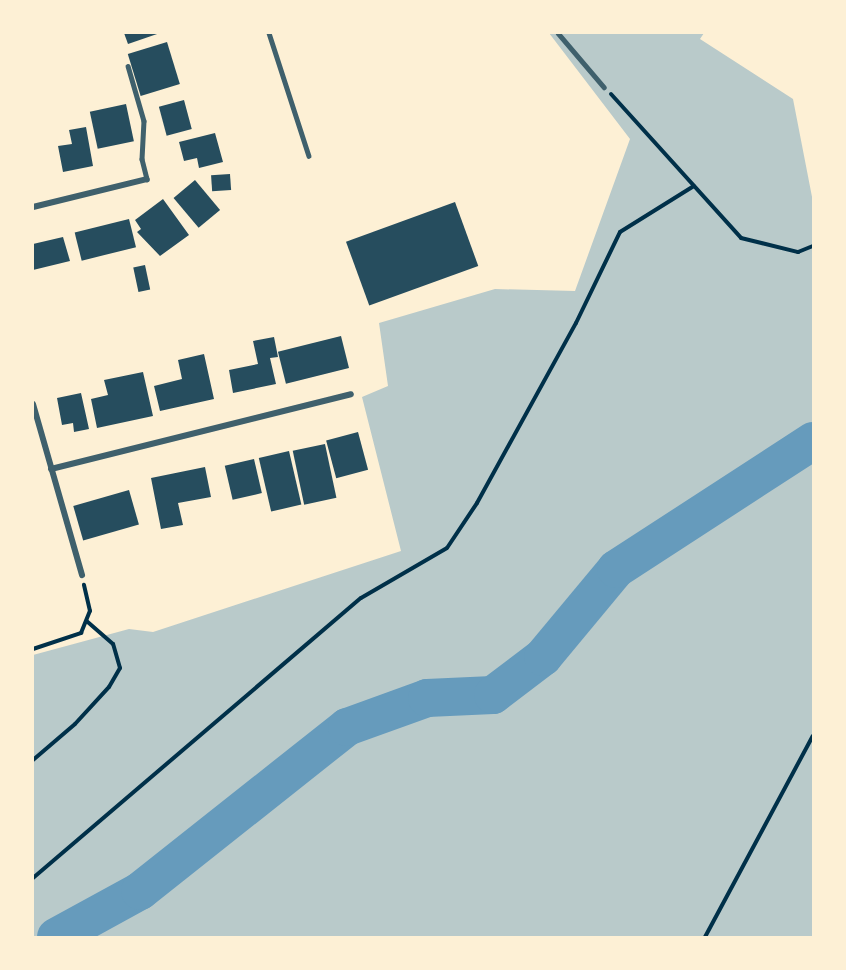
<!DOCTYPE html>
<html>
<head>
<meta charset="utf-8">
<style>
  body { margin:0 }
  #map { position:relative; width:846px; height:970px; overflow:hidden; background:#fdf0d5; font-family:"DM Sans",sans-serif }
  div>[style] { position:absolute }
  .green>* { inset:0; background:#b9caca }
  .river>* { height:38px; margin:-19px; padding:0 19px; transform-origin:19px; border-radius:19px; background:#669bbc }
  .building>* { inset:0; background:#264d5e; transform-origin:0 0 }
  .path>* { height:4px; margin:-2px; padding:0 2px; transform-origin:2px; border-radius:2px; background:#003049 }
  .service>* { height:4.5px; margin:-2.25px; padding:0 2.25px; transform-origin:2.25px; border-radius:2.25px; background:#3f606c }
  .minor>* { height:6px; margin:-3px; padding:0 3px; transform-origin:3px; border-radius:3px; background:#3f606c }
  span { translate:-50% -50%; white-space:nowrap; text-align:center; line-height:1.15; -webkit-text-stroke:4.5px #fdf0d5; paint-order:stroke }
  .frame { position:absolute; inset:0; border:34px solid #fdf0d5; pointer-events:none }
</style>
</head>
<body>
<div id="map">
  <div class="green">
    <i style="clip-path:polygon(549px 33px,704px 33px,700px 39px,793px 99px,813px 202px,813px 937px,33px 937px,33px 655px,129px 629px,153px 632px,401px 551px,362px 397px,388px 386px,379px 323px,495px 289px,575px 291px,630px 139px)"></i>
  </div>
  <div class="river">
    <i style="left:56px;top:937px;width:96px;rotate:-28.7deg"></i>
    <i style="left:140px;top:891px;width:264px;rotate:-38.4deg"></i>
    <i style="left:347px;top:727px;width:85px;rotate:-19.9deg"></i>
    <i style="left:427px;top:698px;width:66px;rotate:-2.6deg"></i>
    <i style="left:493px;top:695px;width:63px;rotate:-37.2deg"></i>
    <i style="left:543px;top:657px;width:114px;rotate:-50.3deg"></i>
    <i style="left:616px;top:569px;width:235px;rotate:-33deg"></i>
  </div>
  <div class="building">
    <i style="clip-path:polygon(124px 33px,160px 33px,128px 44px)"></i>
    <i style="left:167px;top:42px;width:44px;height:41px;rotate:73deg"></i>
    <i style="left:184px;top:100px;width:30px;height:26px;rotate:75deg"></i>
    <i style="left:126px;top:104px;width:38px;height:37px;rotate:78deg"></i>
    <i style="clip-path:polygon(86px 127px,93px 166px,63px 172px,58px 146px,72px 144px,69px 130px)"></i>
    <i style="clip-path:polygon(215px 133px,223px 162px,199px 168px,197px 158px,184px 161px,179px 142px)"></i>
    <i style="left:230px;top:174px;width:16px;height:19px;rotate:86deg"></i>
    <i style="left:195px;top:180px;width:39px;height:28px;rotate:50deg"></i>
    <i style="clip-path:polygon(163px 199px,189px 235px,160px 256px,137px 232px,141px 229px,135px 220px)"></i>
    <i style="left:455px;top:202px;width:68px;height:116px;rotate:70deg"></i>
    <i style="left:129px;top:219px;width:29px;height:56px;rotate:76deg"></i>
    <i style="clip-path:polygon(63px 237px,70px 261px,33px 270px,33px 244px)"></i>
    <i style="left:145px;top:265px;width:25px;height:12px;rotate:78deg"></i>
    <i style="left:341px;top:336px;width:33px;height:65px;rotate:76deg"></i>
    <i style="clip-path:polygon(274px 337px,278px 357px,270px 358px,276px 384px,233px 393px,229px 370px,258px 364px,253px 341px)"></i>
    <i style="clip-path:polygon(204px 354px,214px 399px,160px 411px,154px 386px,182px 379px,178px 360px)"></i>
    <i style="clip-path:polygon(143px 372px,153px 416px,97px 428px,91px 399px,108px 395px,104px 380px)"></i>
    <i style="clip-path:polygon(81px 393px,89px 429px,74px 432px,73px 423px,62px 425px,57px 398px)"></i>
    <i style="left:358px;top:432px;width:39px;height:33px;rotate:75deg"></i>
    <i style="left:325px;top:444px;width:55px;height:33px;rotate:78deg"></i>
    <i style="left:289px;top:451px;width:55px;height:31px;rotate:77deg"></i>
    <i style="left:254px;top:459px;width:35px;height:30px;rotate:77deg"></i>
    <i style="clip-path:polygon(205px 467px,211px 497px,178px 503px,183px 525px,161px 529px,151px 478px)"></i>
    <i style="left:129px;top:490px;width:36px;height:58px;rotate:74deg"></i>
  </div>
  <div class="path">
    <i style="left:611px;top:94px;width:194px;rotate:47.9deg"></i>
    <i style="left:741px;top:238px;width:59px;rotate:13.8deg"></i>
    <i style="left:798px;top:252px;width:16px;rotate:-22deg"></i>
    <i style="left:33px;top:649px;width:51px;rotate:-18.4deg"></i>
    <i style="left:81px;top:633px;width:24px;rotate:-68deg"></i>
    <i style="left:90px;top:611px;width:27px;rotate:-103deg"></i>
    <i style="left:33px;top:760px;width:55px;rotate:-40.6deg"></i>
    <i style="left:75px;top:724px;width:50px;rotate:-47.4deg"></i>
    <i style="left:109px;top:687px;width:22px;rotate:-60deg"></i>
    <i style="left:120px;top:668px;width:25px;rotate:-106deg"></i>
    <i style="left:113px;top:644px;width:35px;rotate:-139deg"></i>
    <i style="left:33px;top:878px;width:431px;rotate:-40.5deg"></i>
    <i style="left:361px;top:598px;width:99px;rotate:-30.2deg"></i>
    <i style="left:447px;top:548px;width:54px;rotate:-56.3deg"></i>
    <i style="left:477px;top:503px;width:205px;rotate:-61.2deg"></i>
    <i style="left:576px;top:323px;width:101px;rotate:-64.2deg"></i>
    <i style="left:620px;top:232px;width:87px;rotate:-31.9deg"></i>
    <i style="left:705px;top:937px;width:228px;rotate:-61.8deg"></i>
  </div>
  <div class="service">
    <i style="left:269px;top:33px;width:129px;rotate:72deg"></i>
    <i style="left:558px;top:33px;width:71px;rotate:49.6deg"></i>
    <i style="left:128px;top:66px;width:57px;rotate:73.8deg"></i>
    <i style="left:144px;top:121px;width:38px;rotate:93deg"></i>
    <i style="left:142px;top:159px;width:21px;rotate:76deg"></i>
  </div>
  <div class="minor">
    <i style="left:33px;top:207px;width:117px;rotate:-13.8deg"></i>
    <i style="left:33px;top:404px;width:178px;rotate:74deg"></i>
    <i style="left:51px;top:469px;width:309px;rotate:-14deg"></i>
  </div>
  <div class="frame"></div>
</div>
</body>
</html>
